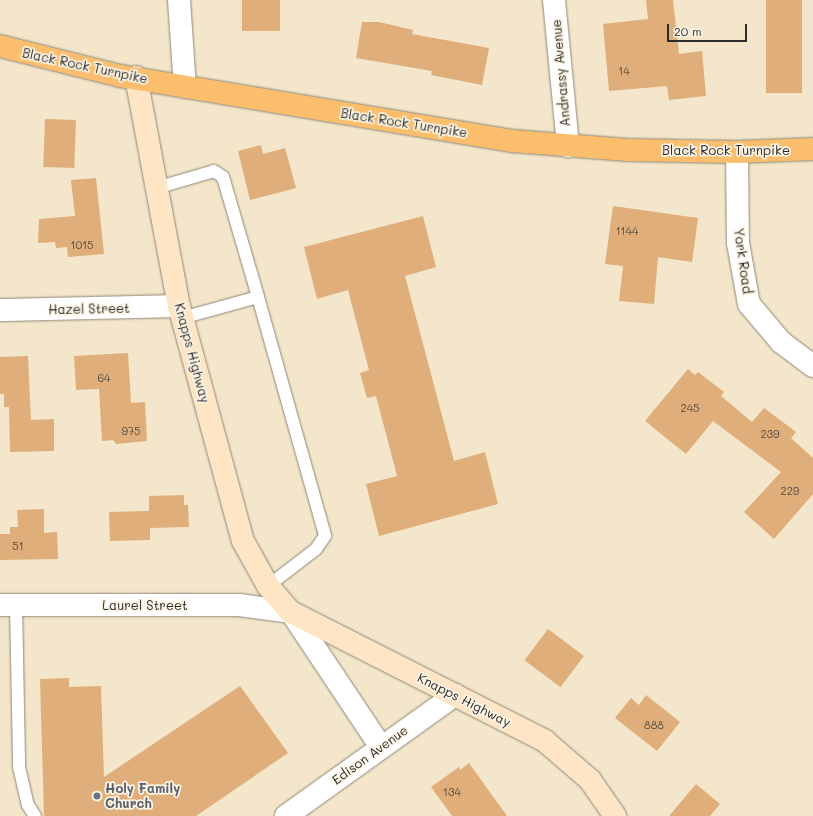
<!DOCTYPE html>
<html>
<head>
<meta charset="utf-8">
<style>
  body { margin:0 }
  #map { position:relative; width:813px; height:816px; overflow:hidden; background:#f3e6ca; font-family:Mali,sans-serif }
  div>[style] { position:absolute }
  .building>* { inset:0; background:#dfae7b; transform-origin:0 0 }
  .roads { filter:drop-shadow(0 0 1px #8f887a) drop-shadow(0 0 1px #8f887a) }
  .lane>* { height:12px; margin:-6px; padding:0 6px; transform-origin:6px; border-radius:6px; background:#fff }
  .street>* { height:22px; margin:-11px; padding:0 11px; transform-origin:11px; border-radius:11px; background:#fff }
  .secondary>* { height:22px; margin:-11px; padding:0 11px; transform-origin:11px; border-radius:11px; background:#fde5c5 }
  .primary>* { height:22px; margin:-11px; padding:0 11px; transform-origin:11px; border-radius:11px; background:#fabe6d }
  .dots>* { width:11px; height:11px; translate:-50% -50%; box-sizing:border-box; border:2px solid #fcf5e5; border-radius:50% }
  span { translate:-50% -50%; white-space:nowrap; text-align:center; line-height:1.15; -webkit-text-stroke:3.5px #fcf5e5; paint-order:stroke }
  .number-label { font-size:11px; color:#584c3f }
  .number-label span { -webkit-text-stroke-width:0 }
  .street-label { font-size:13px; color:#2b2b2b }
  .worship-label { font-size:13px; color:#5b616d; font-weight:700 }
  .left { translate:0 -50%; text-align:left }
  .scale { position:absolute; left:667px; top:24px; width:80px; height:18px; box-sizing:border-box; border:2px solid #2b2b2b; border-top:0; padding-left:5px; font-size:12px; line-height:14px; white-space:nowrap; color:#2b2b2b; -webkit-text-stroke:3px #fcf5e5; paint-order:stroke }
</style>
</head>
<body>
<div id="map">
  <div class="building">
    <i style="left:242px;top:0;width:38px;height:31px"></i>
    <i style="clip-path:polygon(646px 0,673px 0,679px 54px,702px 51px,706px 96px,669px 100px,667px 86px,609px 91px,603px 24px,648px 19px)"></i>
    <i style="left:766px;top:0;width:36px;height:93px"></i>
    <i style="clip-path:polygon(362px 22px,379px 22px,413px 30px,412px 34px,489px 48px,482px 85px,431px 75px,432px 71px,356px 58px)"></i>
    <i style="left:45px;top:119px;width:31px;height:48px;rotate:2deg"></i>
    <i style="clip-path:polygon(261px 145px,263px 154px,285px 148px,296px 188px,250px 200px,238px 151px)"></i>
    <i style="clip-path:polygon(96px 178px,104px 254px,68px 257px,67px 247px,56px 248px,55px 242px,38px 243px,39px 219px,75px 216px,71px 180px)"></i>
    <i style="clip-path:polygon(613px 206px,698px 218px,692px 262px,658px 257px,654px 304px,619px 301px,623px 266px,605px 264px)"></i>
    <i style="clip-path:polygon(423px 216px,436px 267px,405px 276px,454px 461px,485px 452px,498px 504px,379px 536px,366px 484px,397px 476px,376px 396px,367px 398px,360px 373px,369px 370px,348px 290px,317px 299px,304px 247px)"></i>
    <i style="clip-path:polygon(128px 353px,131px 403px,145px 402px,147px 441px,116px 444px,113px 440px,102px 441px,99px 389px,76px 390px,74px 356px)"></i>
    <i style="clip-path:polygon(28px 356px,31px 420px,54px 419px,54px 451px,10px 452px,9px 407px,4px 407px,4px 394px,0 394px,0 357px)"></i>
    <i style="clip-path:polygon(688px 369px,695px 375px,698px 372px,724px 392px,721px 396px,752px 422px,764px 408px,796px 432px,791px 438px,813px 458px,813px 494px,774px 539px,744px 512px,781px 472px,713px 421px,686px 454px,645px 421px)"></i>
    <i style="clip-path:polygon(184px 495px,184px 505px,188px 505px,189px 527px,150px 528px,150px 540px,110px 541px,109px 512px,149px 511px,149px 496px)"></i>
    <i style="clip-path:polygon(44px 509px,44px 533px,57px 532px,58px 559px,0 560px,0 534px,10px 534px,10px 527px,18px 527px,17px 510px)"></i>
    <i style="left:548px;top:629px;width:45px;height:39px;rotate:37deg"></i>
    <i style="clip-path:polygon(69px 678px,69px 687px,101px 686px,104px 777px,240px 686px,288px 753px,196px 816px,44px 816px,40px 679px)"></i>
    <i style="clip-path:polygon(646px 695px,680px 722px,657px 751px,615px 718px,631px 698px,639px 705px)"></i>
    <i style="clip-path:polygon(469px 763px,507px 816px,452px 816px,431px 787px,459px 767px,460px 770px)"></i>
    <i style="clip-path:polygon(696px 784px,720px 804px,710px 816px,669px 816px)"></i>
  </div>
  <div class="roads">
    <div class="lane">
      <i style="left:156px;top:188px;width:60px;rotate:-16.3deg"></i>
      <i style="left:214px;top:171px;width:11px;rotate:34deg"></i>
      <i style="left:223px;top:177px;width:125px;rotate:73.7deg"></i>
      <i style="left:258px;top:297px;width:79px;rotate:164.6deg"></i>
      <i style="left:258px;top:297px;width:248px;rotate:74.3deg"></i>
      <i style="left:325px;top:536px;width:16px;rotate:125deg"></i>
      <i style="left:316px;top:549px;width:61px;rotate:142.4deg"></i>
      <i style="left:16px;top:604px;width:163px;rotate:88.9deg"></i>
      <i style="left:19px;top:767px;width:39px;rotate:77deg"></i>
      <i style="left:28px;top:805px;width:13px;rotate:58deg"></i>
    </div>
    <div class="street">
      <i style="left:179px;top:0;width:87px;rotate:86.1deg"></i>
      <i style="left:554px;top:0;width:147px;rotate:84.5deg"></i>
      <i style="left:737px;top:152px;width:91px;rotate:89.4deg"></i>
      <i style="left:738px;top:243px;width:62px;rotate:79.8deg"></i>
      <i style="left:749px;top:304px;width:50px;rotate:49.9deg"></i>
      <i style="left:781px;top:342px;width:40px;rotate:37deg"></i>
      <i style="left:0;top:310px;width:179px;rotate:-1.3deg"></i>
      <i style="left:0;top:605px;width:239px"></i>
      <i style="left:239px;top:605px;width:52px;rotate:7.7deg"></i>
      <i style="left:291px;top:612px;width:162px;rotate:56.3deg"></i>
      <i style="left:286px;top:816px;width:208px;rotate:-35.6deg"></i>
    </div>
    <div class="secondary">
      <i style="left:136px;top:77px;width:233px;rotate:79.4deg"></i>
      <i style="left:179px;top:306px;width:244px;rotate:74.8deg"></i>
      <i style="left:243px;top:541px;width:51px;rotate:60.9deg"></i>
      <i style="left:268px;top:586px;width:35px;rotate:49deg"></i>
      <i style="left:291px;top:612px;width:285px;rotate:26.9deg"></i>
      <i style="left:545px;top:741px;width:60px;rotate:40.9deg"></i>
      <i style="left:590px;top:780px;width:44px;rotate:55.2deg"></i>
    </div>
    <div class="primary">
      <i style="left:0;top:46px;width:124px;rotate:14deg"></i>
      <i style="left:120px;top:76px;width:398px;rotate:9.4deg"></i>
      <i style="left:513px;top:141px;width:115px;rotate:4.5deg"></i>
      <i style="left:628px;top:150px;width:109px;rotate:1.1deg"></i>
      <i style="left:737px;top:152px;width:76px;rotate:-2.3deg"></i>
    </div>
  </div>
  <div class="dots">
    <i style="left:97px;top:796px;background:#6b7280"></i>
  </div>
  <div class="number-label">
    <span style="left:624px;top:71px">14</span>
    <span style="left:627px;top:231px">1144</span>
    <span style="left:82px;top:245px">1015</span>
    <span style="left:104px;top:378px">64</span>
    <span style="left:690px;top:408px">245</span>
    <span style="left:131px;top:431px">975</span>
    <span style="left:770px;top:434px">239</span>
    <span style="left:790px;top:491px">229</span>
    <span style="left:18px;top:546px">51</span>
    <span style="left:654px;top:725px">888</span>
    <span style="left:452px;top:792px">134</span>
  </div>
  <div class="street-label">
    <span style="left:85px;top:66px;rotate:12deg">Black Rock Turnpike</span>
    <span style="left:561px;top:73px;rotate:-95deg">Andrassy Avenue</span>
    <span style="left:404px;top:123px;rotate:9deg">Black Rock Turnpike</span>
    <span style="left:726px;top:150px">Black Rock Turnpike</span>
    <span style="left:743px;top:261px;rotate:82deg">York Road</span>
    <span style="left:89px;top:309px;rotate:-1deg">Hazel Street</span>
    <span style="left:192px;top:353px;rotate:75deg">Knapps Highway</span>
    <span style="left:145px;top:605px">Laurel Street</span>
    <span style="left:464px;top:700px;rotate:27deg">Knapps Highway</span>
    <span style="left:370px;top:755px;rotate:-36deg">Edison Avenue</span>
  </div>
  <div class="worship-label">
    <span class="left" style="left:105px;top:796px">Holy Family<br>Church</span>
  </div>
  <div class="scale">20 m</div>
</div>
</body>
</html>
